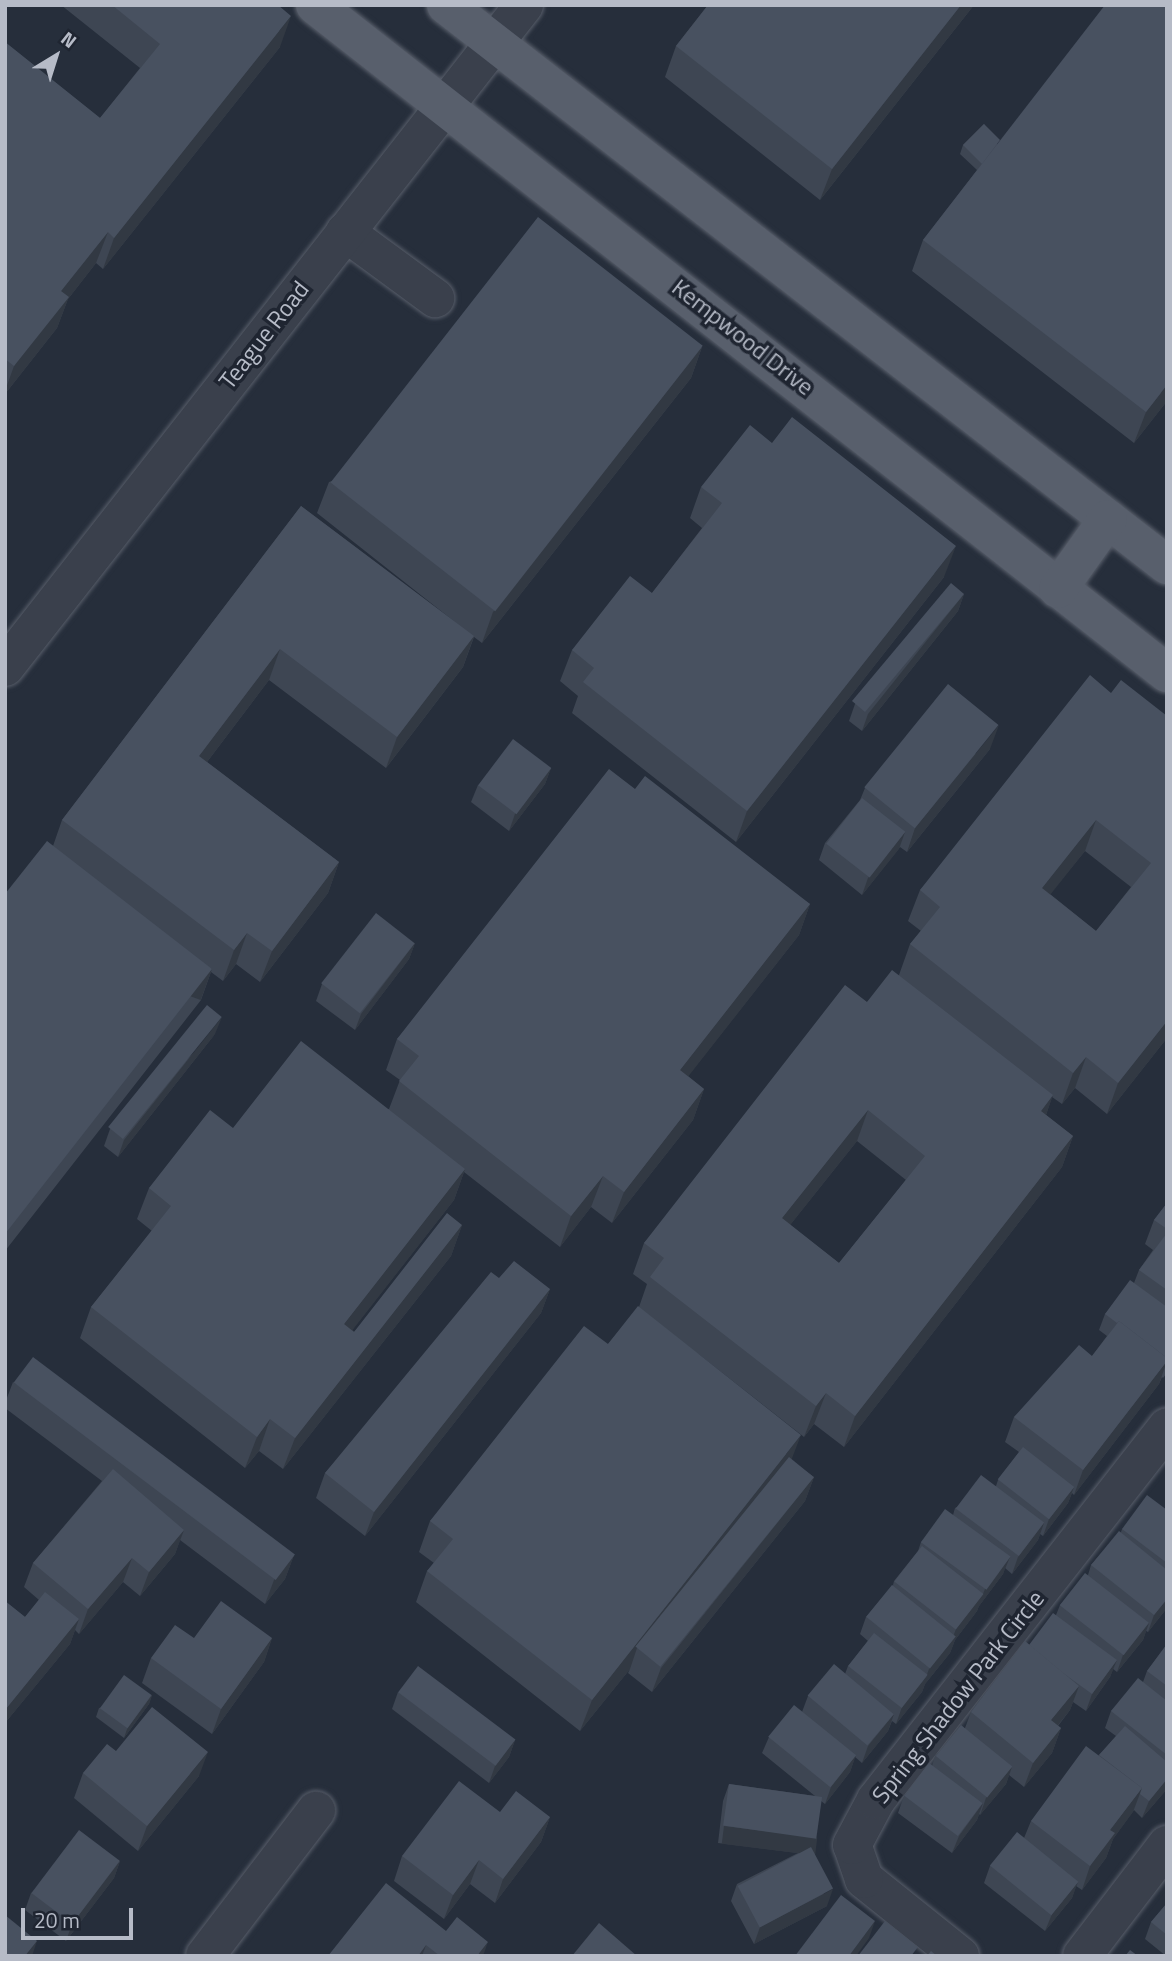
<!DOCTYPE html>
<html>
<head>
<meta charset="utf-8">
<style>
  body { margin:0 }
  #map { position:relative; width:1172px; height:1961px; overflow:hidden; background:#262e3b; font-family:"Titillium Web",sans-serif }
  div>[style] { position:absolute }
  .roads { filter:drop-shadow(0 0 2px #585e6a) drop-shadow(0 0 2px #585e6a) }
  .minor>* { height:38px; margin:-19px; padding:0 19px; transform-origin:19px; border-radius:19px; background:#3a404c }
  .major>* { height:38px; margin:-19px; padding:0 19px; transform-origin:19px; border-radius:19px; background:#585f6c }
  .wall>* { inset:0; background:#3e4653 }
  .shaded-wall>* { inset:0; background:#323943; transform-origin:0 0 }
  .building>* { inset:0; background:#485160; transform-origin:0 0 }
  span { translate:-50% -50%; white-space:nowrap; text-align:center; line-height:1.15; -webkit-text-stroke:7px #1f2531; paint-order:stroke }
  .street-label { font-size:24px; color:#b6bbc7 }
  .frame { position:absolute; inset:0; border:7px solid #b6bbc7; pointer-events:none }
  .north { position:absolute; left:21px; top:21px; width:70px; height:70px; -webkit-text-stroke:5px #1f2531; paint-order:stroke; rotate:38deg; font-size:19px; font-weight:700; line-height:28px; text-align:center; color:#b6bbc7 }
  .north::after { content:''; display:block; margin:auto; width:24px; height:32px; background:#b6bbc7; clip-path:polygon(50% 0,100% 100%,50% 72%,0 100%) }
  .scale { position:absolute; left:21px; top:1908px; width:112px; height:32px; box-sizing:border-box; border:4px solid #b6bbc7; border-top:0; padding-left:9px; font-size:21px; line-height:24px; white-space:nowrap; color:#b6bbc7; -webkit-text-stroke:5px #1f2531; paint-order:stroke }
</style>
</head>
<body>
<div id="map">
  <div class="roads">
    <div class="minor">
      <i style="left:345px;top:232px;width:112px;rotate:36.3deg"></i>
      <i style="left:5px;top:667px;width:841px;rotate:-51.9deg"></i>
      <i style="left:205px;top:1956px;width:183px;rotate:-52.6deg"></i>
      <i style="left:960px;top:1956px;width:123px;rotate:-141.3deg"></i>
      <i style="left:864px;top:1879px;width:36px;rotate:-109deg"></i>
      <i style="left:852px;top:1845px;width:51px;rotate:-61.9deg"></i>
      <i style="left:876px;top:1800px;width:473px;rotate:-52deg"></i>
      <i style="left:1082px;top:1956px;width:140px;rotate:-52.6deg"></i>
    </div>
    <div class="major">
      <i style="left:315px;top:5px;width:1083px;rotate:38.1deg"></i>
      <i style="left:446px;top:5px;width:913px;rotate:37.84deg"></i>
      <i style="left:1058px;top:589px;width:86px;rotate:-54.5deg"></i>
    </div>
  </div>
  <div class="wall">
    <i style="clip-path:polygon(61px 5px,278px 5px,280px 47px,103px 269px,96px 263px,68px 299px,57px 328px,5px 394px,5px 42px,100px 118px,140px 68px)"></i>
    <i style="clip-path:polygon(708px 5px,974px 5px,820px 200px,665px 77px,676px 46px)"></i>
    <i style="clip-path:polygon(984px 124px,1167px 401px,1134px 443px,912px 271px,923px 240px,977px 170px,960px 154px,963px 145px)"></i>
    <i style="clip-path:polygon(702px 347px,691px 378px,482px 643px,474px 637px,463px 667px,386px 768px,269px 680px,207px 762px,339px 862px,328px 893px,260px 982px,236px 964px,223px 981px,211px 972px,201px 1000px,5px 1251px,5px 894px,53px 846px,62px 820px,301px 506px,460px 626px,317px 513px,329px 482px)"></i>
    <i style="clip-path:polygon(701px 487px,944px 577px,736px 842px,572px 713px,578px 696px,560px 681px,572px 650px,652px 593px,702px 528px,690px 518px)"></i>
    <i style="clip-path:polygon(964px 594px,958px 611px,862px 731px,849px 721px,855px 704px)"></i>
    <i style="clip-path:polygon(evenodd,1111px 693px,1167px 716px,1167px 1038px,1107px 1114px,1075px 1088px,1062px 1104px,1052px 1097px,1046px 1115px,1073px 1136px,1062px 1167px,844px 1447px,814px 1424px,804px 1437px,697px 1353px,791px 1460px,814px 1477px,805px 1501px,652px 1692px,628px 1673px,630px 1669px,580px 1731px,416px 1602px,427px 1571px,434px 1563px,419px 1552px,430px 1521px,608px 1344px,639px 1307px,647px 1284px,633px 1274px,644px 1243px,867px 1002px,899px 975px,910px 944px,921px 931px,908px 921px,920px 890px,1111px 693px,1085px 851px,1131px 887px,1096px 931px,1050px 894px,1085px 851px,1111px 693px,857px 1141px,906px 1180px,839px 1263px,790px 1225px,857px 1141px)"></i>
    <i style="clip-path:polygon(990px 749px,907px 852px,900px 847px,862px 895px,819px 860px,825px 843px,860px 800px,865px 788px)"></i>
    <i style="clip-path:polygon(551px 768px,545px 784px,509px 831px,471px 802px,478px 785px)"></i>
    <i style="clip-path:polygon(635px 789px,810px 904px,799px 935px,688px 1076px,704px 1089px,693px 1120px,612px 1223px,591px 1207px,560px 1247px,464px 1172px,454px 1200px,352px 1330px,354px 1332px,462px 1225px,451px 1256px,283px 1469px,259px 1451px,245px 1468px,80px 1338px,91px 1307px,152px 1231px,137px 1219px,149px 1188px,233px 1128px,389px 1109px,400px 1080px,386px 1070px,397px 1039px)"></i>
    <i style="clip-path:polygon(415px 943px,409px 959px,355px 1030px,316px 1001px,322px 984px)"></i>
    <i style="clip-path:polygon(215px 1034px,118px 1157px,104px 1146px,110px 1129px)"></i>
    <i style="clip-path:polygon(1167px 1203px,1167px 1373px,1163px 1378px,1162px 1377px,1159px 1384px,1074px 1495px,1072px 1493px,1068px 1503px,1043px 1536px,1040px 1534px,1038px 1540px,1012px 1574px,1005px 1568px,1003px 1574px,979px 1606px,977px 1611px,955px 1640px,950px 1653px,925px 1684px,922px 1692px,896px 1724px,892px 1721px,888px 1731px,862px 1763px,855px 1757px,850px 1772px,825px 1804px,821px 1801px,812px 1850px,827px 1906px,754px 1944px,731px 1901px,737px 1884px,798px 1853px,718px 1843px,723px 1801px,729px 1784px,815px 1796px,762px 1753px,769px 1737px,802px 1712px,808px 1696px,845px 1674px,848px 1666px,868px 1641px,860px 1634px,866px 1617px,893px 1585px,894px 1581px,918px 1551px,921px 1542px,953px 1515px,955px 1508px,996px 1486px,998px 1480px,1019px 1452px,1005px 1442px,1014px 1417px,1092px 1356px,1107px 1336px,1099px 1330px,1105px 1314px,1134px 1283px,1139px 1270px,1153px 1250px,1145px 1244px,1154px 1220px)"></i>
    <i style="clip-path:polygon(499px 1278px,550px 1289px,541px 1313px,365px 1536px,316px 1498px,325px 1473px)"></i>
    <i style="clip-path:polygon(13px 1382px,294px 1555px,285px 1579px,265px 1604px,180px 1540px,175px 1554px,140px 1596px,123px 1582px,79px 1634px,75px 1630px,70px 1644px,5px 1723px,5px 1601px,25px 1617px,39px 1600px,24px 1587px,33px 1563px,102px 1481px,5px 1408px,5px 1403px)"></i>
    <i style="clip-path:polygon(1167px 1510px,1167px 1608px,1148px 1632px,1146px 1631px,1143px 1640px,1117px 1672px,1113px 1669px,1110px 1677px,1086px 1711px,1073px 1702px,1070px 1710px,1058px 1726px,1061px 1728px,1052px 1753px,1024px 1787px,1009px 1775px,1006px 1784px,980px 1815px,979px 1814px,977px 1820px,952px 1853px,898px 1813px,904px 1796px,932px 1766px,935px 1756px,965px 1728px,971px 1712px,1056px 1615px,1060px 1605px,1088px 1575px,1091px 1565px,1121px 1532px,1122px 1529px)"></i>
    <i style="clip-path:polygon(272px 1638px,264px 1662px,212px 1734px,142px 1683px,151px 1658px)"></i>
    <i style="clip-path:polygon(1167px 1644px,1167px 1789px,1142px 1818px,1134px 1810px,1113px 1839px,1106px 1858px,1082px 1890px,1076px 1886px,1072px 1898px,1045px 1931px,984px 1883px,990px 1866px,1024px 1838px,1031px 1821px,1099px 1755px,1116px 1736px,1105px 1728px,1111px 1711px,1143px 1682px,1147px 1671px)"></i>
    <i style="clip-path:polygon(398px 1692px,515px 1740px,509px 1757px,489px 1783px,392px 1709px)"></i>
    <i style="clip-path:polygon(152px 1695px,149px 1704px,124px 1738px,96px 1717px,99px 1708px)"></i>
    <i style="clip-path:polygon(116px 1751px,199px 1776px,138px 1851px,74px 1798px,83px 1773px)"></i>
    <i style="clip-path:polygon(500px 1812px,550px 1817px,541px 1842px,495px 1903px,470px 1884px,444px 1919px,394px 1881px,402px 1856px)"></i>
    <i style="clip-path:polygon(120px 1861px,114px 1878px,66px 1941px,25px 1910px,31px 1893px)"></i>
    <i style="clip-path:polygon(1167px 1903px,1167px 1956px,1166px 1956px,1145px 1939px,1151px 1922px)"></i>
    <i style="clip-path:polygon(446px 1931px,483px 1956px,328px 1956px)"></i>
  </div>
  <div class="shaded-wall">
    <i style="clip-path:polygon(961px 5px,974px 5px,820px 200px,832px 169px)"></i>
    <i style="clip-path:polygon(291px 16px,280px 47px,103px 269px,114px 238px)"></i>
    <i style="clip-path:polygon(108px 232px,96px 263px,68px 299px,57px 328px,5px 394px,5px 391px,14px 366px,61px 291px)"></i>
    <i style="clip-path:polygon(702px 347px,691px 378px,482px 643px,493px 612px)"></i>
    <i style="clip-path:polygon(1167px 385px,1167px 401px,1134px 443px,1146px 412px)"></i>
    <i style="clip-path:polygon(956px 546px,944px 577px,736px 842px,747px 811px)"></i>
    <i style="clip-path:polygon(964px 594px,958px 611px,862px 731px,868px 714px)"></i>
    <i style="clip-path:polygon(474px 636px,463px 667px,386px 768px,397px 737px)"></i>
    <i style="clip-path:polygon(280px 649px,269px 680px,188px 787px,199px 756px)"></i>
    <i style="clip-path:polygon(999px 725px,990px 749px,907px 852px,915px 828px)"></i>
    <i style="clip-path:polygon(551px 768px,545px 784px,509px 831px,515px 814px)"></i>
    <i style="clip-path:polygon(1096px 820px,1085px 851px,1031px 919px,1042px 888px)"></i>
    <i style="clip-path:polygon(905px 832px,899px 849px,862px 895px,868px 878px)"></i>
    <i style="clip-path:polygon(339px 862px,328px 893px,260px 982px,272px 951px)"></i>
    <i style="clip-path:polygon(810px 904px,799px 935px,669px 1101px,680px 1070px)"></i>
    <i style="clip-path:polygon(247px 933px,236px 964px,223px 981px,234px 950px)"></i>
    <i style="clip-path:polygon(415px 943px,409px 959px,355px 1030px,361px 1014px)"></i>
    <i style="left:212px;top:969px;width:33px;height:336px;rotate:110deg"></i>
    <i style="clip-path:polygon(222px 1017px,215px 1034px,118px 1157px,124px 1140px)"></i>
    <i style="clip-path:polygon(1167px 1021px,1167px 1038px,1107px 1114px,1118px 1083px)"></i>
    <i style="clip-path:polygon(1086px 1057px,1075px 1088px,1062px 1104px,1073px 1073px)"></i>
    <i style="clip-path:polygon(704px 1089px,693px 1120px,612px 1223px,624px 1192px)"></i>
    <i style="clip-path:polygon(1053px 1095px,1042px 1126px,1041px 1111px)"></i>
    <i style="clip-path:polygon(868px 1110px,857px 1141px,771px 1249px,782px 1218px)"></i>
    <i style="clip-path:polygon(1073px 1136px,1062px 1167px,844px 1447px,855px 1416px)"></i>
    <i style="clip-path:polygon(465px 1169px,454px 1200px,333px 1355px,344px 1324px)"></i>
    <i style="clip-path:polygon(603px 1176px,591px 1207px,560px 1247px,571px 1216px)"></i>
    <i style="clip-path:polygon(462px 1225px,451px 1256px,283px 1469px,295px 1438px)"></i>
    <i style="clip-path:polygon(550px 1289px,541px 1313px,365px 1536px,374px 1512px)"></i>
    <i style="clip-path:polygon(1167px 1361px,1159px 1384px,1074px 1495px,1083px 1470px)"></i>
    <i style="clip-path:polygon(826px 1393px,814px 1424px,804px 1437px,816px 1406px)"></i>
    <i style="clip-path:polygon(270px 1419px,259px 1451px,245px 1468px,257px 1437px)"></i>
    <i style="clip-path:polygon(801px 1435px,789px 1466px,637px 1648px,630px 1669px,580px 1731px,592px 1700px)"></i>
    <i style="clip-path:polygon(814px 1477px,805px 1501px,652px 1692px,661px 1668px)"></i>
    <i style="clip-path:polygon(1074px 1487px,1068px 1503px,1043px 1536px,1049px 1519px)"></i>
    <i style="clip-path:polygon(1044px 1523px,1038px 1540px,1012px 1574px,1018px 1557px)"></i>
    <i style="clip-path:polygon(184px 1530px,175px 1554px,140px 1596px,149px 1572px)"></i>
    <i style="clip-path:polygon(294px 1555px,285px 1579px,265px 1604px,274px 1580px)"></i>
    <i style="clip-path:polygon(1010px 1557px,1003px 1574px,979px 1606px,977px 1611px,955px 1640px,950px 1653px,925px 1684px,922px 1692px,896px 1724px,902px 1707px,926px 1677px,929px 1669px,951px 1642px,956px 1629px,983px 1594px,985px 1589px)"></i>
    <i style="clip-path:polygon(132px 1558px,123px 1582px,79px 1634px,88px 1609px)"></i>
    <i style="clip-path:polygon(1167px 1599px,1167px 1608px,1148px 1632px,1154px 1615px)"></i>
    <i style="clip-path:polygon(79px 1619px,70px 1644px,5px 1723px,5px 1710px)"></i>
    <i style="clip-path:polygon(1149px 1623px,1143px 1640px,1117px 1672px,1123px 1655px)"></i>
    <i style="clip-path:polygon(272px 1638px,264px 1662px,212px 1734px,221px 1709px)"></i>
    <i style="clip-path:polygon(1117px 1660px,1110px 1677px,1086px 1711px,1092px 1694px)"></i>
    <i style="clip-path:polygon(1079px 1686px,1070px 1710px,1042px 1745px,1051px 1720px)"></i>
    <i style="clip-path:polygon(152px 1695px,149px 1704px,124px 1738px,127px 1729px)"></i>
    <i style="clip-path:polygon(894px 1714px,888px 1731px,862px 1763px,868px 1746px)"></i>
    <i style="clip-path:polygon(1061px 1728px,1052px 1753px,1024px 1787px,1033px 1763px)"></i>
    <i style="clip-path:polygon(515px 1740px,509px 1757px,489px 1783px,495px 1766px)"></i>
    <i style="clip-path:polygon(208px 1752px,199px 1776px,138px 1851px,147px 1826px)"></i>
    <i style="clip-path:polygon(856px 1755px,850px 1772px,825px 1804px,831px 1787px)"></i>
    <i style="clip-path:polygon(1012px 1767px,1006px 1784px,980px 1815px,986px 1798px)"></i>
    <i style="clip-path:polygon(1167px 1779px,1167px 1789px,1142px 1818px,1149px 1801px)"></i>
    <i style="clip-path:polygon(1142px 1788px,1133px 1812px,1113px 1839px,1106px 1858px,1082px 1890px,1090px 1866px,1110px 1830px)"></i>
    <i style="clip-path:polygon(983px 1803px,977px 1820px,952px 1853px,959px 1836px)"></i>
    <i style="clip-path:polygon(550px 1817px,541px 1842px,495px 1903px,503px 1879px)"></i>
    <i style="left:724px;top:1826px;width:94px;height:18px;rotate:7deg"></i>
    <i style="clip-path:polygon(479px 1860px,470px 1884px,444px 1919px,453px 1895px)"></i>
    <i style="clip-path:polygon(120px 1861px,114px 1878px,66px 1941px,72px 1924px)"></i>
    <i style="clip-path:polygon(1078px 1882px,1072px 1898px,1045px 1931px,1052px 1914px)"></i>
    <i style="clip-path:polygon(833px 1889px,827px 1906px,754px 1944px,760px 1927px)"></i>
    <i style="clip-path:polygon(875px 1921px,869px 1938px,856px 1956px,849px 1956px)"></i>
    <i style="clip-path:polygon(37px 1941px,32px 1956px,25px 1956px)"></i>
    <i style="clip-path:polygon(488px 1942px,483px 1956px,477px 1956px)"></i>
    <i style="clip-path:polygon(426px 1945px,422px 1956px,418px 1956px)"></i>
  </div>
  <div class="building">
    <i style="clip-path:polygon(112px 5px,278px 5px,291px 16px,114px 238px,108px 232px,61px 291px,69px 297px,14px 366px,5px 359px,5px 42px,100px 118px,160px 44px)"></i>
    <i style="clip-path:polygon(708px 5px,961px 5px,832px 169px,676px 46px)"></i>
    <i style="clip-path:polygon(1105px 5px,1167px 5px,1167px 385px,1146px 412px,923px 240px)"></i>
    <i style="clip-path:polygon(984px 124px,1000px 140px,982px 164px,963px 145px)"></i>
    <i style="left:538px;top:217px;width:209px;height:337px;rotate:38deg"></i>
    <i style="clip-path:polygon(792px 417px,956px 546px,747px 811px,583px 682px,594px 668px,572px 650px,630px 576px,652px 593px,722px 503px,701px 487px,750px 425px,772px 443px)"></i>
    <i style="clip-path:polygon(301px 506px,474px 636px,397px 737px,280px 649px,199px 756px,339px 862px,272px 951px,247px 933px,234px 950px,62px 820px)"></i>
    <i style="left:951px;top:583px;width:17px;height:154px;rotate:40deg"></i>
    <i style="clip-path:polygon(evenodd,1090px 675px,1111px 693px,1121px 680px,1167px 716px,1167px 1021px,1118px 1083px,1086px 1057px,1073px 1073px,910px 944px,940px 907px,920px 890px,1090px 675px,1096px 820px,1151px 863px,1096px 931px,1042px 888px,1096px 820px)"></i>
    <i style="left:948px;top:684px;width:65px;height:133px;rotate:39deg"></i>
    <i style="left:513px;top:739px;width:48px;height:58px;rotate:37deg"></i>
    <i style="clip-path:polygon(609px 769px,635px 789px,645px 776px,810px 904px,680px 1070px,704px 1089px,624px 1192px,603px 1176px,571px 1216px,399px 1081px,419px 1056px,397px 1039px)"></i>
    <i style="left:862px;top:798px;width:55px;height:58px;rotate:38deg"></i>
    <i style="clip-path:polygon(47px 841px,212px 969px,5px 1234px,5px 894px)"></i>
    <i style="left:376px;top:913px;width:49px;height:89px;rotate:38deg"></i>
    <i style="clip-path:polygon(evenodd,892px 970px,1053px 1095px,1041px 1111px,1073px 1136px,855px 1416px,826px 1393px,816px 1406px,650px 1277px,664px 1258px,644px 1243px,845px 985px,867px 1002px,892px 970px,868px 1110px,925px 1156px,839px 1263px,782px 1218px,868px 1110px)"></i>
    <i style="left:207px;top:1005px;width:19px;height:157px;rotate:39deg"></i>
    <i style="clip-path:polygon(301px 1041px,465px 1169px,344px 1324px,354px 1332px,447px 1213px,462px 1225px,295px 1438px,270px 1419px,257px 1437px,91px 1307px,171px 1206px,149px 1188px,210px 1110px,233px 1128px)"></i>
    <i style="clip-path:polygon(1167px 1203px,1167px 1229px,1154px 1220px)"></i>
    <i style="clip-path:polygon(1167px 1233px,1167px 1290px,1139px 1270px)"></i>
    <i style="clip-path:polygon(514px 1261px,550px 1289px,374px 1512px,325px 1473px,491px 1272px,499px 1278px)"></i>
    <i style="clip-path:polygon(1130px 1280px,1167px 1307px,1167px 1358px,1119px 1321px,1117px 1323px,1105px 1314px)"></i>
    <i style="clip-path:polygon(638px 1306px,801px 1435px,592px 1700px,427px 1571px,453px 1539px,430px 1521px,584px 1326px,608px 1344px)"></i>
    <i style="clip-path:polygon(1119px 1321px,1167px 1358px,1167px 1361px,1083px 1470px,1014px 1417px,1079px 1345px,1092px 1356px)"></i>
    <i style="left:33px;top:1357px;width:328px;height:32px;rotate:37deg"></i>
    <i style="left:1023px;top:1447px;width:65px;height:41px;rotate:38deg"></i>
    <i style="left:789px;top:1457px;width:32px;height:244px;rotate:39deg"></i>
    <i style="clip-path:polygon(113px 1469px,184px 1530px,149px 1572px,132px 1558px,88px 1609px,33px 1563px)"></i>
    <i style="left:981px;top:1475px;width:79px;height:42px;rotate:37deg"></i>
    <i style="clip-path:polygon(1147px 1495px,1167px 1510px,1167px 1563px,1122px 1529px)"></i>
    <i style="left:945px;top:1509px;width:81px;height:41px;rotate:36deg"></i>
    <i style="clip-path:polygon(1119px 1531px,1167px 1570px,1167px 1599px,1154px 1615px,1091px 1565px)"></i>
    <i style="left:922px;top:1546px;width:78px;height:45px;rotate:38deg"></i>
    <i style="left:1085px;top:1573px;width:81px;height:41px;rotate:38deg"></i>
    <i style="left:892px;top:1585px;width:82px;height:41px;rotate:39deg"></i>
    <i style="clip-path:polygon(45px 1592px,79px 1619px,5px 1710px,5px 1601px,25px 1617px)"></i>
    <i style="clip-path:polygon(221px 1601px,272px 1638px,221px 1709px,151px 1658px,175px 1625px,194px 1638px)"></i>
    <i style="clip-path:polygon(1053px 1613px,1117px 1660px,1092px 1694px,1063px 1673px,1029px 1645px)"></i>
    <i style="left:874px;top:1633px;width:68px;height:42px;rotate:38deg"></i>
    <i style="clip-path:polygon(1025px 1641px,1079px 1686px,1051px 1720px,1061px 1728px,1033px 1763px,971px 1712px)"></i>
    <i style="clip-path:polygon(1167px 1644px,1167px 1686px,1147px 1671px)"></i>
    <i style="left:834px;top:1664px;width:78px;height:41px;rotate:40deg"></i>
    <i style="left:418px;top:1666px;width:122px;height:33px;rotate:37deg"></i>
    <i style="left:124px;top:1675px;width:34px;height:41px;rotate:36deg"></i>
    <i style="clip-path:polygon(1138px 1678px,1167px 1701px,1167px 1755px,1111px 1711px)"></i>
    <i style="left:794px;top:1705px;width:80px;height:41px;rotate:39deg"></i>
    <i style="clip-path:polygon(152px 1707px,208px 1752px,147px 1826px,83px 1773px,107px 1744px,116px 1751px)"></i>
    <i style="left:961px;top:1725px;width:66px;height:40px;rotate:39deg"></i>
    <i style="clip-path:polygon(1125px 1726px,1167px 1762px,1167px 1779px,1149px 1801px,1140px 1794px,1142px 1788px,1099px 1755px)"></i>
    <i style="clip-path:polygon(1086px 1746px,1142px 1788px,1110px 1830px,1115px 1833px,1090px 1866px,1031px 1821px)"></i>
    <i style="left:929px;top:1763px;width:67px;height:41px;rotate:37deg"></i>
    <i style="clip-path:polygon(459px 1781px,500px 1812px,516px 1791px,550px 1817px,503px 1879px,479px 1860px,453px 1895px,402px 1856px)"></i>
    <i style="left:729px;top:1784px;width:94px;height:42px;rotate:8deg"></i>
    <i style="left:79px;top:1830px;width:51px;height:79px;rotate:37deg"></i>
    <i style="left:1017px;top:1832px;width:79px;height:43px;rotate:39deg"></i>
    <i style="left:811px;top:1847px;width:47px;height:83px;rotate:62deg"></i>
    <i style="clip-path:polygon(386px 1883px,446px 1931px,457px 1917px,488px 1942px,477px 1956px,440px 1956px,426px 1945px,418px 1956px,328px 1956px)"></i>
    <i style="clip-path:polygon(841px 1895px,875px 1921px,849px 1956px,795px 1956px)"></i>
    <i style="clip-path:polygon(1167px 1903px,1167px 1935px,1151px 1922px)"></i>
    <i style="clip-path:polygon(5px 1915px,37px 1941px,25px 1956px,5px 1956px)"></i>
    <i style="clip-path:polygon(885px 1921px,918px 1947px,911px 1956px,858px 1956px)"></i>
    <i style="clip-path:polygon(599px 1923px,637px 1956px,572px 1956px)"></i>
    <i style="clip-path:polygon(1130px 1950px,1138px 1956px,1125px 1956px)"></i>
    <i style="clip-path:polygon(931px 1951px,937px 1956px,927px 1956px)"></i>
  </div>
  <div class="street-label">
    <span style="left:264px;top:335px;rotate:-52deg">Teague Road</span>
    <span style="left:743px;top:337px;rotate:38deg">Kempwood Drive</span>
    <span style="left:958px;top:1697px;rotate:-52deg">Spring Shadow Park Circle</span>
  </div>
  <div class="frame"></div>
  <div class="north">N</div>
  <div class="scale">20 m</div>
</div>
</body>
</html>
